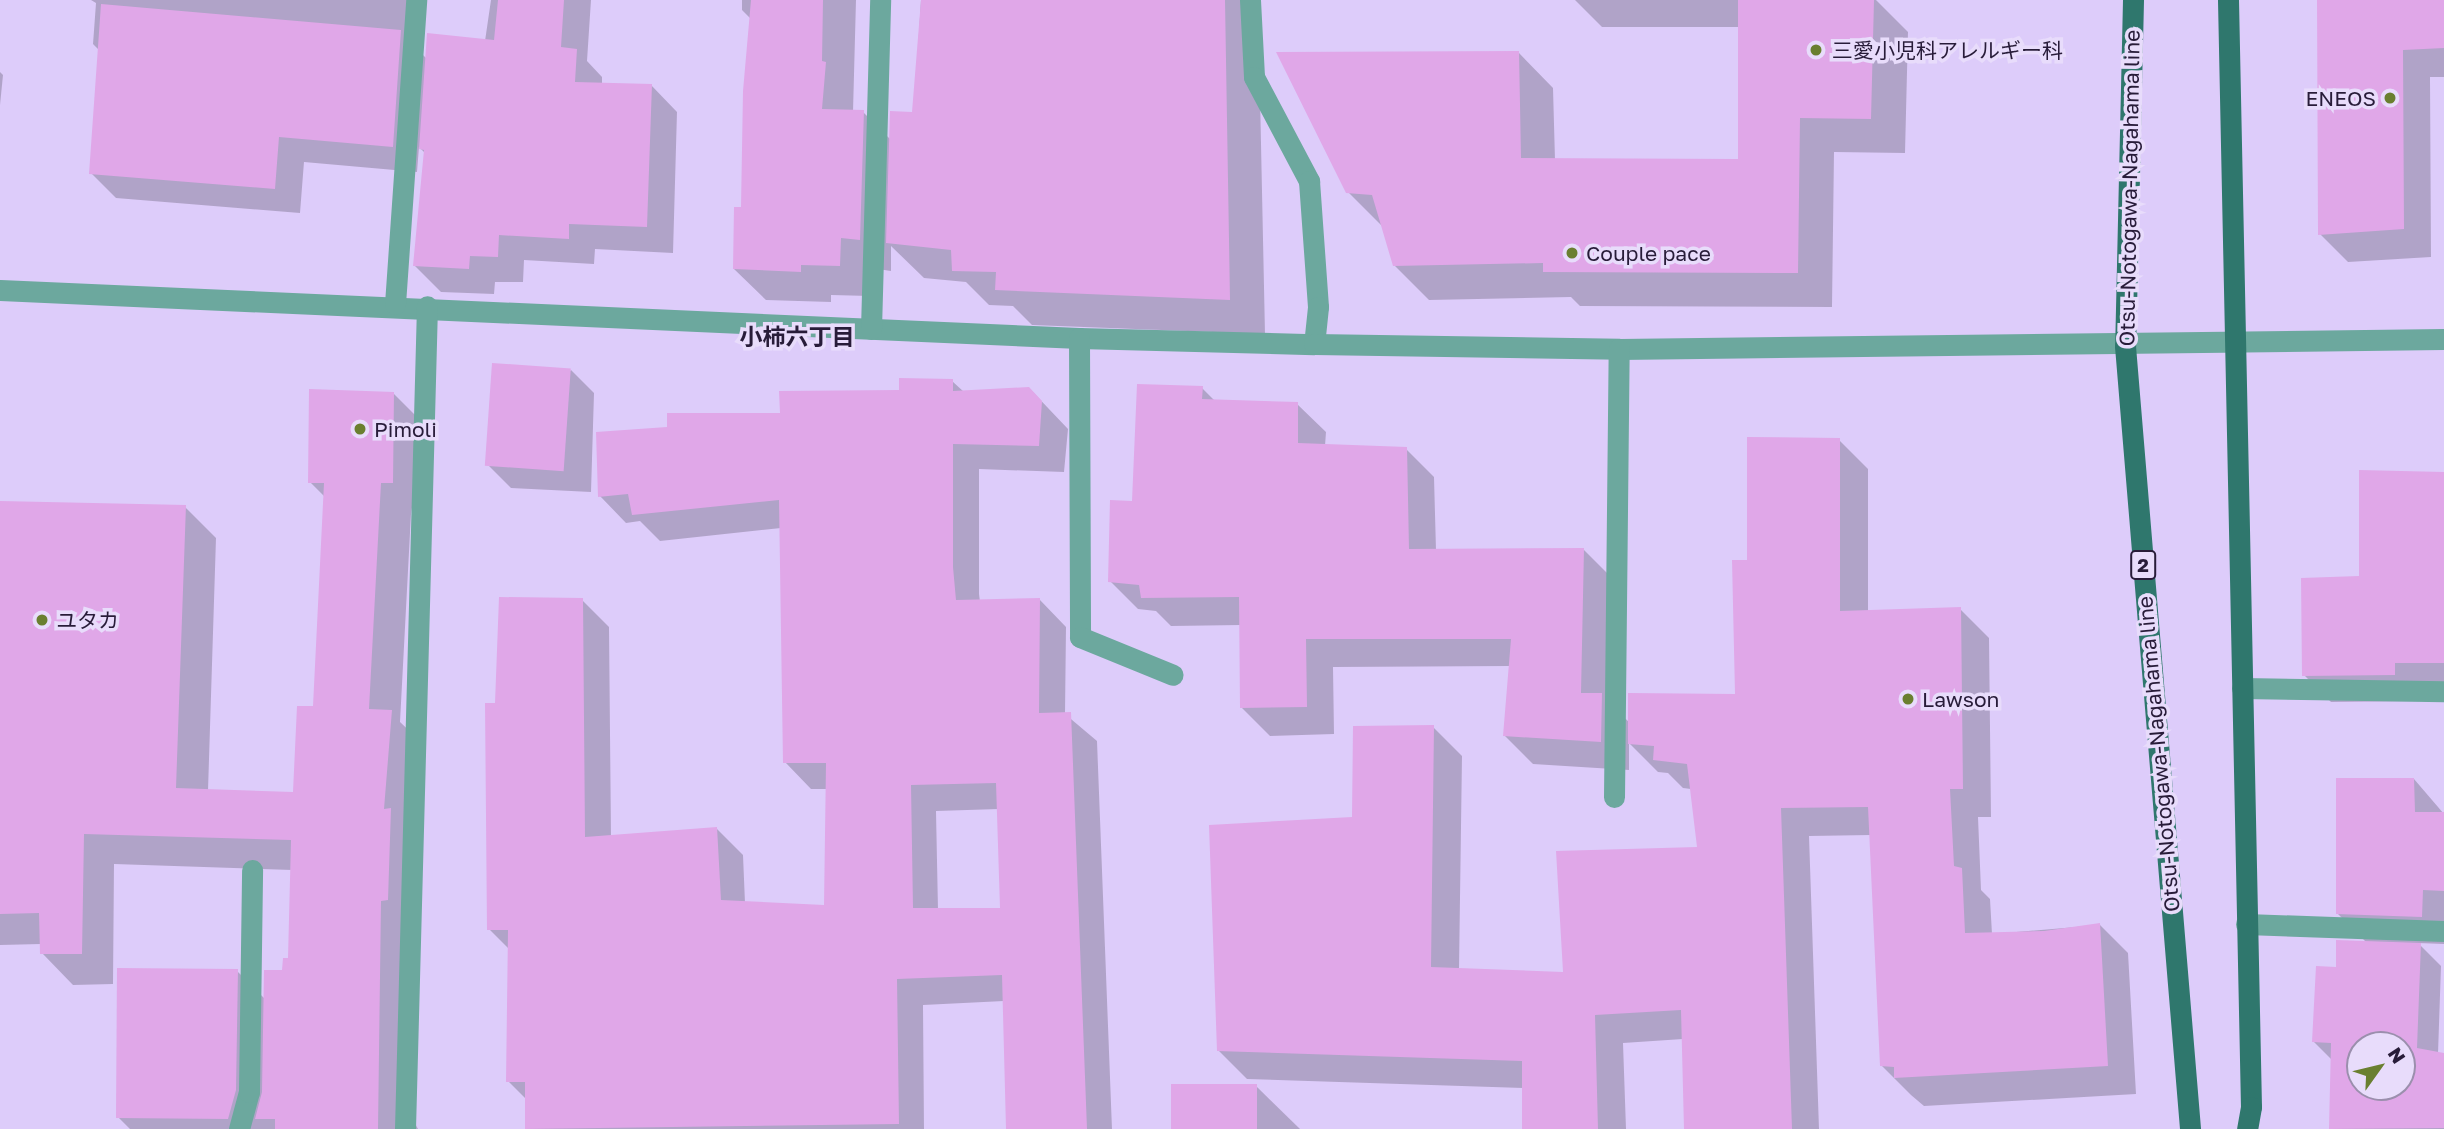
<!DOCTYPE html>
<html>
<head>
<meta charset="utf-8">
<style>
  body { margin:0 }
  #map { position:relative; width:2444px; height:1129px; overflow:hidden; background:#ddccfa; font-family:"Golos Text","Noto Sans JP",sans-serif }
  div>[style] { position:absolute }
  .shadow>* { inset:0; background:#0003 }
  .building>* { inset:0; background:#e0a7e8; transform-origin:0 0 }
  .minor>* { height:21px; margin:-10.5px; padding:0 10.5px; transform-origin:10.5px; border-radius:10.5px; background:#6ca89e }
  .major>* { height:21px; margin:-10.5px; padding:0 10.5px; transform-origin:10.5px; border-radius:10.5px; background:#2f776d }
  .dots>* { width:19px; height:19px; translate:-50% -50%; box-sizing:border-box; border:4px solid #e8dcfb; border-radius:50% }
  span { translate:-50% -50%; white-space:nowrap; text-align:center; line-height:1.15; -webkit-text-stroke:7px #e8dcfb; paint-order:stroke }
  .shield-label span { padding:2px 5px; background:#e8dcfb; border:2px solid; border-radius:5px; -webkit-text-stroke-width:0 }
  .shield-label { font-size:19px; color:#281c39; font-weight:700 }
  .poi-label { font-size:21px; color:#281c39 }
  .left { translate:0 -50%; text-align:left }
  .right { translate:-100% -50%; text-align:right }
  .street-label { font-size:21px; color:#281c39 }
  .neighbourhood-label { font-size:23px; color:#281c39; font-weight:700 }
  .north { position:absolute; left:2346px; top:1031px; width:70px; height:70px; box-sizing:border-box; background:#e8dcfb; border:2px solid #9b8fad; border-radius:50%; rotate:56deg; font-size:19px; font-weight:700; line-height:28px; text-align:center; color:#281c39 }
  .north::after { content:''; display:block; margin:auto; width:24px; height:32px; background:#6a7f30; clip-path:polygon(50% 0,100% 100%,50% 72%,0 100%) }
</style>
</head>
<body>
<div id="map">
  <div class="shadow">
    <i style="clip-path:polygon(91px 0,412px 0,409px 41px,427px 59px,485px 41px,491px 0,591px 0,587px 61px,602px 77px,602px 84px,651px 85px,677px 112px,673px 253px,595px 249px,594px 264px,524px 260px,523px 282px,495px 282px,494px 294px,441px 292px,415px 266px,426px 154px,419px 147px,417px 172px,304px 162px,300px 213px,116px 198px,91px 173px,100px 51px,93px 44px,96px 3px)"></i>
    <i style="clip-path:polygon(742px 0,856px 0,853px 112px,863px 112px,891px 140px,914px 114px,921px 0,1258px 0,1265px 334px,1032px 325px,1013px 306px,989px 305px,966px 282px,924px 278px,891px 246px,891px 271px,871px 268px,870px 296px,831px 295px,831px 302px,766px 300px,734px 269px,743px 209px,751px 19px,742px 10px)"></i>
    <i style="clip-path:polygon(1575px 0,1876px 0,1908px 32px,1905px 153px,1834px 152px,1832px 307px,1580px 306px,1571px 297px,1429px 300px,1394px 265px,1383px 227px,1348px 192px,1519px 53px,1553px 88px,1555px 160px,1740px 161px,1740px 27px,1602px 27px)"></i>
    <i style="clip-path:polygon(2319px 0,2444px 0,2444px 77px,2430px 77px,2431px 257px,2348px 262px,2320px 234px)"></i>
    <i style="clip-path:polygon(0 72px,3px 75px,0 105px)"></i>
    <i style="clip-path:polygon(571px 370px,594px 393px,591px 492px,511px 488px,488px 465px)"></i>
    <i style="clip-path:polygon(evenodd,952px 381px,964px 392px,1029px 388px,1068px 429px,1064px 472px,979px 469px,979px 594px,980px 602px,1040px 600px,1066px 627px,1065px 714px,1097px 741px,1112px 1129px,1008px 1129px,1004px 1001px,923px 1005px,924px 1129px,527px 1129px,527px 1100px,508px 1081px,510px 950px,489px 929px,496px 705px,582px 600px,609px 627px,611px 837px,717px 829px,743px 855px,745px 903px,826px 907px,827px 789px,811px 789px,785px 762px,781px 528px,660px 541px,640px 521px,626px 523px,600px 496px,669px 428px,782px 415px,952px 381px,999px 809px,1002px 910px,938px 910px,936px 811px,999px 809px)"></i>
    <i style="clip-path:polygon(1202px 388px,1216px 402px,1297px 404px,1326px 432px,1325px 446px,1406px 449px,1434px 477px,1436px 550px,1584px 550px,1612px 578px,1609px 703px,1630px 723px,1736px 696px,1748px 561px,1839px 440px,1868px 469px,1868px 612px,1960px 609px,1989px 638px,1991px 817px,1978px 817px,1981px 890px,1990px 899px,1992px 934px,2100px 925px,2128px 953px,2136px 1094px,1924px 1106px,1911px 1095px,1882px 1066px,1871px 835px,1809px 836px,1819px 1129px,1686px 1129px,1683px 1039px,1623px 1043px,1626px 1129px,1523px 1129px,1523px 1088px,1247px 1079px,1218px 1050px,1354px 819px,1433px 727px,1462px 756px,1459px 970px,1564px 974px,1698px 848px,1691px 789px,1683px 788px,1668px 773px,1658px 772px,1629px 743px,1629px 770px,1533px 764px,1505px 736px,1511px 666px,1333px 667px,1334px 734px,1270px 736px,1242px 708px,1241px 625px,1171px 626px,1156px 611px,1138px 609px,1110px 581px,1134px 503px)"></i>
    <i style="clip-path:polygon(393px 393px,425px 425px,411px 514px,400px 722px,422px 743px,409px 1113px,418px 1129px,130px 1129px,118px 1117px,237px 971px,265px 999px,284px 972px,290px 960px,292px 870px,114px 864px,113px 984px,73px 985px,42px 953px,41px 944px,0 945px,0 502px,185px 507px,216px 538px,208px 791px,295px 794px,314px 708px,325px 497px,310px 482px)"></i>
    <i style="clip-path:polygon(2444px 473px,2444px 690px,2422px 690px,2422px 701px,2331px 702px,2304px 675px,2360px 578px)"></i>
    <i style="clip-path:polygon(evenodd,2414px 779px,2444px 814px,2444px 944px,2418px 943px,2441px 966px,2438px 1054px,2444px 1055px,2444px 1129px,2331px 1129px,2332px 1060px,2314px 1042px,2337px 969px,2367px 943px,2337px 913px,2414px 779px,2360px 1045px,2402px 1045px,2402px 1087px,2360px 1087px,2360px 1045px)"></i>
    <i style="clip-path:polygon(1256px 1086px,1300px 1129px,1175px 1129px)"></i>
  </div>
  <div class="building">
    <i style="clip-path:polygon(498px 0,564px 0,561px 47px,577px 49px,575px 82px,652px 84px,647px 227px,569px 224px,569px 239px,499px 235px,498px 257px,470px 256px,469px 269px,413px 266px,424px 150px,419px 149px,427px 33px,494px 40px)"></i>
    <i style="clip-path:polygon(751px 0,823px 0,822px 61px,826px 62px,822px 109px,864px 110px,860px 240px,841px 238px,840px 266px,801px 265px,801px 272px,733px 269px,734px 207px,741px 207px,743px 91px)"></i>
    <i style="clip-path:polygon(921px 0,1225px 0,1230px 300px,995px 290px,996px 272px,952px 271px,951px 250px,886px 243px,890px 111px,912px 112px)"></i>
    <i style="clip-path:polygon(1738px 0,1874px 0,1871px 119px,1800px 118px,1798px 273px,1543px 272px,1543px 263px,1393px 266px,1372px 195px,1346px 193px,1276px 52px,1519px 51px,1521px 158px,1738px 159px)"></i>
    <i style="clip-path:polygon(2317px 0,2444px 0,2444px 48px,2403px 50px,2404px 229px,2318px 235px)"></i>
    <i style="clip-path:polygon(101px 4px,401px 30px,393px 147px,279px 137px,275px 189px,89px 174px)"></i>
    <i style="left:492px;top:363px;width:79px;height:103px;rotate:4deg"></i>
    <i style="clip-path:polygon(evenodd,899px 378px,953px 379px,953px 391px,1029px 387px,1042px 401px,1039px 446px,953px 444px,953px 567px,956px 600px,1040px 598px,1039px 713px,1071px 712px,1087px 1129px,1006px 1129px,1002px 975px,897px 979px,899px 1124px,525px 1129px,525px 1082px,506px 1082px,508px 930px,487px 930px,485px 703px,495px 703px,499px 597px,583px 598px,585px 837px,717px 827px,721px 900px,824px 905px,826px 763px,783px 763px,779px 500px,632px 515px,628px 494px,598px 497px,596px 432px,667px 427px,667px 413px,780px 413px,779px 391px,899px 390px,899px 378px,996px 783px,1000px 908px,913px 908px,911px 785px,996px 783px)"></i>
    <i style="clip-path:polygon(1137px 384px,1203px 386px,1202px 399px,1298px 402px,1298px 443px,1407px 447px,1409px 549px,1584px 548px,1581px 693px,1602px 693px,1601px 742px,1503px 736px,1511px 639px,1306px 639px,1307px 707px,1240px 708px,1239px 597px,1141px 598px,1139px 585px,1108px 582px,1110px 500px,1132px 501px)"></i>
    <i style="clip-path:polygon(309px 389px,394px 392px,393px 483px,381px 483px,369px 709px,392px 710px,384px 809px,391px 808px,388px 900px,381px 901px,378px 1129px,275px 1129px,275px 1119px,255px 1119px,262px 1092px,264px 970px,282px 970px,283px 958px,288px 958px,291px 840px,84px 834px,82px 954px,40px 954px,39px 913px,0 914px,0 501px,186px 505px,176px 788px,293px 792px,297px 706px,313px 706px,324px 483px,308px 483px)"></i>
    <i style="clip-path:polygon(1747px 437px,1840px 438px,1840px 611px,1961px 607px,1963px 789px,1950px 789px,1954px 866px,1962px 868px,1965px 933px,2044px 931px,2100px 923px,2108px 1066px,1894px 1078px,1894px 1067px,1880px 1066px,1868px 807px,1781px 808px,1792px 1129px,1684px 1129px,1681px 1010px,1595px 1015px,1598px 1129px,1522px 1129px,1522px 1061px,1217px 1051px,1209px 825px,1352px 817px,1353px 726px,1434px 725px,1431px 967px,1563px 972px,1556px 851px,1697px 847px,1687px 764px,1653px 760px,1654px 746px,1628px 744px,1628px 693px,1735px 694px,1732px 560px,1747px 560px)"></i>
    <i style="clip-path:polygon(2359px 470px,2444px 472px,2444px 663px,2395px 663px,2395px 675px,2302px 676px,2301px 578px,2359px 576px)"></i>
    <i style="clip-path:polygon(2336px 778px,2414px 778px,2415px 812px,2444px 812px,2444px 891px,2423px 890px,2422px 917px,2336px 914px)"></i>
    <i style="clip-path:polygon(evenodd,2336px 940px,2421px 943px,2417px 1048px,2444px 1053px,2444px 1128px,2329px 1129px,2331px 1043px,2312px 1042px,2316px 966px,2336px 967px,2336px 940px,2360px 1045px,2402px 1045px,2402px 1087px,2360px 1087px,2360px 1045px)"></i>
    <i style="clip-path:polygon(117px 968px,238px 969px,236px 1090px,228px 1119px,116px 1118px)"></i>
    <i style="left:1171px;top:1084px;width:86px;height:45px"></i>
  </div>
  <div class="minor">
    <i style="left:1250px;top:0;width:77px;rotate:87deg"></i>
    <i style="left:1254px;top:77px;width:118px;rotate:62.1deg"></i>
    <i style="left:1309px;top:181px;width:126px;rotate:85.9deg"></i>
    <i style="left:1318px;top:307px;width:37px;rotate:96deg"></i>
    <i style="left:0;top:290px;width:1080px;rotate:2.55deg"></i>
    <i style="left:1079px;top:338px;width:235px;rotate:1.5deg"></i>
    <i style="left:1314px;top:344px;width:305px;rotate:0.9deg"></i>
    <i style="left:1619px;top:349px;width:825px;rotate:-0.69deg"></i>
    <i style="left:395px;top:304px;width:305px;rotate:-86deg"></i>
    <i style="left:871px;top:329px;width:329px;rotate:-88.4deg"></i>
    <i style="left:1079px;top:338px;width:299px;rotate:89.8deg"></i>
    <i style="left:1080px;top:637px;width:100px;rotate:22.2deg"></i>
    <i style="left:2242px;top:688px;width:202px;rotate:0.9deg"></i>
    <i style="left:1614px;top:797px;width:448px;rotate:-89.4deg"></i>
    <i style="left:2246px;top:924px;width:198px;rotate:2deg"></i>
    <i style="left:239px;top:1129px;width:38px;rotate:-75deg"></i>
    <i style="left:249px;top:1092px;width:222px;rotate:-89.2deg"></i>
    <i style="left:405px;top:1129px;width:823px;rotate:-88.47deg"></i>
  </div>
  <div class="major">
    <i style="left:2133px;top:0;width:346px;rotate:91.3deg"></i>
    <i style="left:2125px;top:346px;width:786px;rotate:85.25deg"></i>
    <i style="left:2228px;top:0;width:1107px;rotate:88.81deg"></i>
    <i style="left:2251px;top:1107px;width:22px;rotate:100deg"></i>
  </div>
  <div class="dots">
    <i style="left:1816px;top:50px;background:#6a7f30"></i>
    <i style="left:2390px;top:98px;background:#6a7f30"></i>
    <i style="left:1572px;top:253px;background:#6a7f30"></i>
    <i style="left:360px;top:429px;background:#6a7f30"></i>
    <i style="left:42px;top:620px;background:#6a7f30"></i>
    <i style="left:1908px;top:699px;background:#6a7f30"></i>
  </div>
  <div class="shield-label">
    <span style="left:2143px;top:565px">2</span>
  </div>
  <div class="poi-label">
    <span class="left" style="left:1832px;top:50px">三愛小児科アレルギー科</span>
    <span class="right" style="left:2376px;top:98px">ENEOS</span>
    <span class="left" style="left:1586px;top:253px">Couple pace</span>
    <span class="left" style="left:374px;top:429px">Pimoli</span>
    <span class="left" style="left:56px;top:620px">ユタカ</span>
    <span class="left" style="left:1922px;top:699px">Lawson</span>
  </div>
  <div class="street-label">
    <span style="left:2129px;top:188px;rotate:-89deg">Otsu-Notogawa-Nagahama line</span>
    <span style="left:2158px;top:754px;rotate:-95deg">Otsu-Notogawa-Nagahama line</span>
  </div>
  <div class="neighbourhood-label">
    <span style="left:797px;top:336px">小柿六丁目</span>
  </div>
  <div class="north">N</div>
</div>
</body>
</html>
